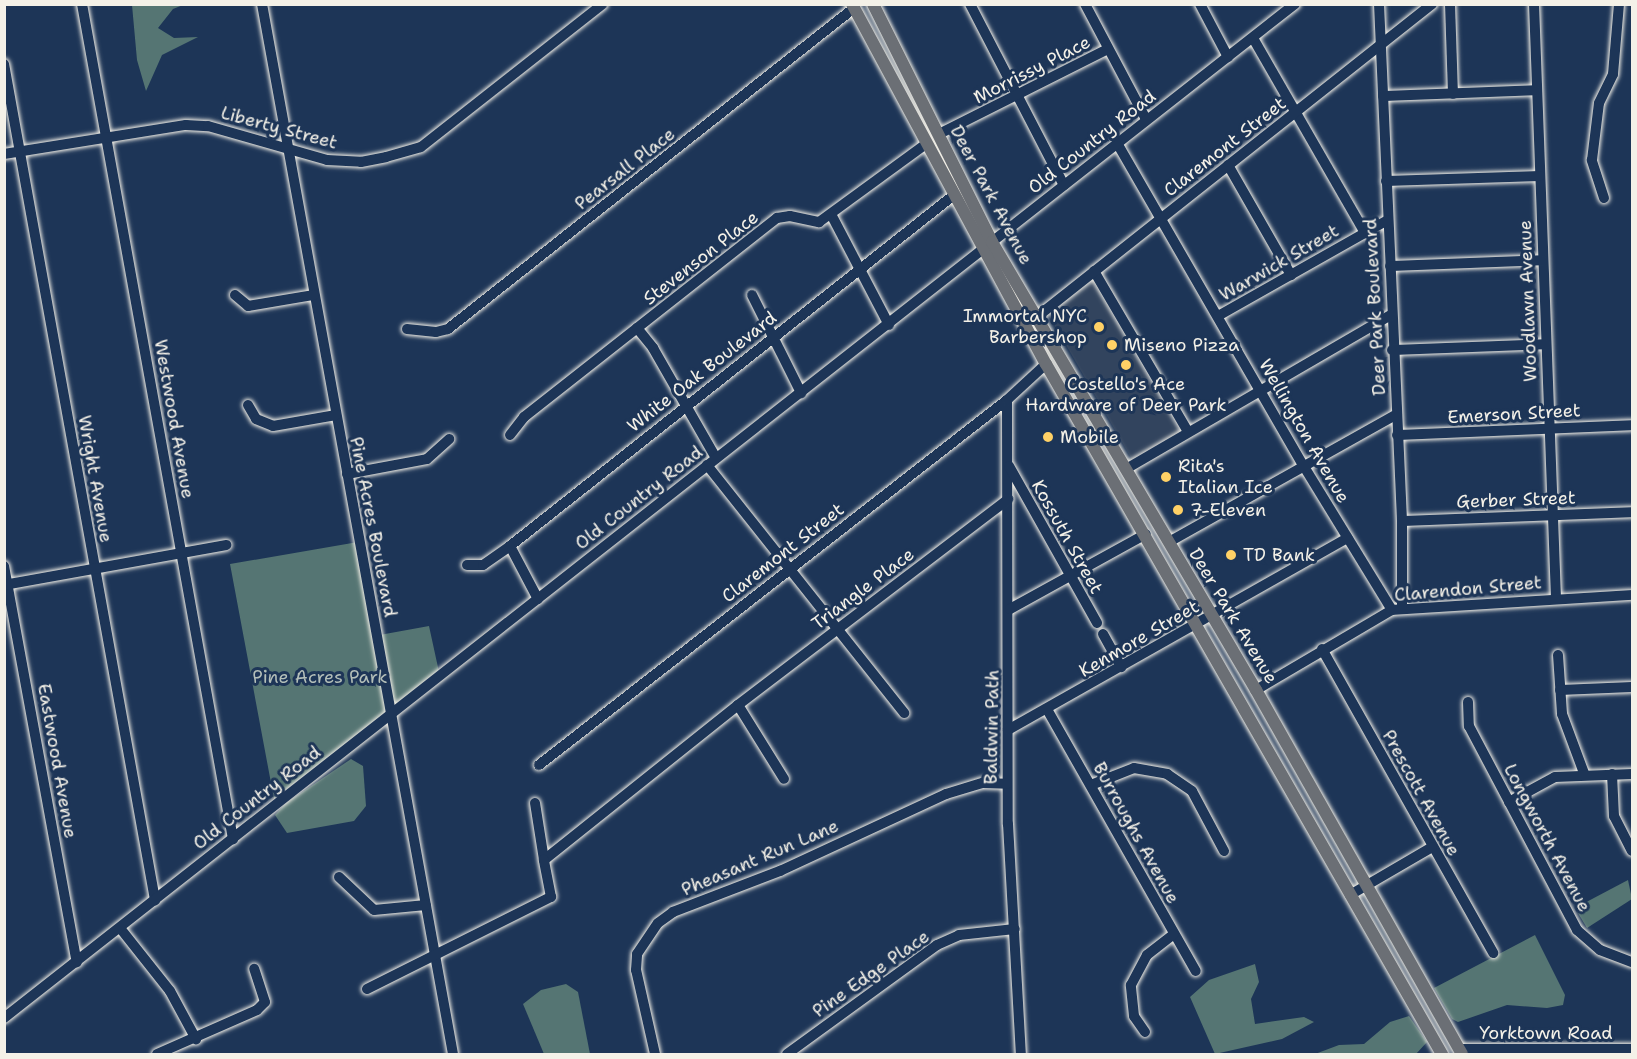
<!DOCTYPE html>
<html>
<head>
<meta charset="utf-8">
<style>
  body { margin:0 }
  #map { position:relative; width:1637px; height:1059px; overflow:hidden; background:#1d3557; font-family:"Shantell Sans",sans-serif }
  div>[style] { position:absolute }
  .built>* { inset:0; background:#32445e; transform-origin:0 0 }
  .green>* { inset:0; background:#557573 }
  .roads { filter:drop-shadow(0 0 2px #f4f1e8) drop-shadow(0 0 2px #f4f1e8) }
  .minor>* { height:10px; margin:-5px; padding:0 5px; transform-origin:5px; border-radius:5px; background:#1d3557 }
  .major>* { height:12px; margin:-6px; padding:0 6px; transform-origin:6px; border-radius:6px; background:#6b6f75 }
  .dots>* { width:16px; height:16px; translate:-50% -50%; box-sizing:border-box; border:3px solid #1d3557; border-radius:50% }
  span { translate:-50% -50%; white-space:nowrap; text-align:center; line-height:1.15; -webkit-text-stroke:6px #1d3557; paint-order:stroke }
  .street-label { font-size:18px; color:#f4f1e8 }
  .poi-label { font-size:18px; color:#f4f1e8 }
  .right { translate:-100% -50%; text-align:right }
  .left { translate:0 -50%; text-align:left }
  .park-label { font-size:18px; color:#b4bfb9 }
  .frame { position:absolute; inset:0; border:6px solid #f4f1e8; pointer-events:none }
</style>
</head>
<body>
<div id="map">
  <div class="built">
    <i style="left:1092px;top:280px;width:175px;height:55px;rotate:60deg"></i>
  </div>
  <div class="green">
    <i style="clip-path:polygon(132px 5px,183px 5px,173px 9px,158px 28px,174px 38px,198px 37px,162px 55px,146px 91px,137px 60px)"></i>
    <i style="clip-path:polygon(358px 542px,374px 636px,429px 626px,439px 672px,274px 799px,230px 564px)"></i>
    <i style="clip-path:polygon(351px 759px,363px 766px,366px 806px,354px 821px,287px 833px,275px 815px,286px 803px)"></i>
    <i style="clip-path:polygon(1628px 880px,1632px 899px,1587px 928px,1575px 908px)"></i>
    <i style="clip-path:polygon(1535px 935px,1565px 995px,1563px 1005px,1547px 1008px,1507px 1005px,1458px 1022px,1452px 1019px,1434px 988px)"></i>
    <i style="clip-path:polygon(1255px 964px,1259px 982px,1251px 999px,1255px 1024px,1304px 1017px,1314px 1022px,1282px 1039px,1215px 1054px,1190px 997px,1209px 980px)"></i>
    <i style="clip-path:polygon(566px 984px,578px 992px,590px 1054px,544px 1054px,523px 1004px,541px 990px)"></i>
    <i style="clip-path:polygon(1409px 1016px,1427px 1042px,1416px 1054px,1315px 1054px,1339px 1045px,1364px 1044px,1390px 1022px)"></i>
  </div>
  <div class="roads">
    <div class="minor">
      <i style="left:82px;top:4px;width:849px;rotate:79.75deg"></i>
      <i style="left:262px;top:4px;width:1067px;rotate:79.69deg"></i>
      <i style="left:970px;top:4px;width:204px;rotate:62.6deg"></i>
      <i style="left:1085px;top:4px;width:130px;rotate:62.1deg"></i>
      <i style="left:1200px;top:4px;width:60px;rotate:62.2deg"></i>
      <i style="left:1379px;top:4px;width:518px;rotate:87.45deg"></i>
      <i style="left:1402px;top:521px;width:87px;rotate:90deg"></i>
      <i style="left:1450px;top:4px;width:90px;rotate:88.1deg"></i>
      <i style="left:1534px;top:4px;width:593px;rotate:87.88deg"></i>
      <i style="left:1253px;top:38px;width:225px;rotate:60.1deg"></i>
      <i style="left:4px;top:64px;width:850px;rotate:79.76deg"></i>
      <i style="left:1383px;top:96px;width:153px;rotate:-2.2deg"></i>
      <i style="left:939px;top:134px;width:189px;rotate:-26.7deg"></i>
      <i style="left:1117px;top:143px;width:372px;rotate:60deg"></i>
      <i style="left:1303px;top:465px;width:170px;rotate:58.5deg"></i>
      <i style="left:4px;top:154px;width:184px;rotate:-9.1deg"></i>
      <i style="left:186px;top:125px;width:22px;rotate:3deg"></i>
      <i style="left:208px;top:126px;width:124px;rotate:15.9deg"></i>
      <i style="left:327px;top:160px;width:34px;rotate:3deg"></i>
      <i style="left:361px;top:162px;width:25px;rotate:-11deg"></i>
      <i style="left:386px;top:157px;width:36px;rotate:-16deg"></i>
      <i style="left:421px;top:147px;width:231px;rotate:-38.2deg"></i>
      <i style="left:1228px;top:165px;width:127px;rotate:60.2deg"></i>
      <i style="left:1386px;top:181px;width:154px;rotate:-1.9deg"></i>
      <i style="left:1604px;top:198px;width:40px;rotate:-108deg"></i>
      <i style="left:1592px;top:160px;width:57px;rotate:-83deg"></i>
      <i style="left:1599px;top:103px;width:32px;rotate:-64deg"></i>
      <i style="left:1613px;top:74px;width:70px;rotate:-85.1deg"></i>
      <i style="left:832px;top:216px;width:123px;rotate:62.4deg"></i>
      <i style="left:1390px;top:266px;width:153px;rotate:-2.2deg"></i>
      <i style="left:1094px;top:271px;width:186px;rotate:59.7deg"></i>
      <i style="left:235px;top:295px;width:17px;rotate:40deg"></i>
      <i style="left:248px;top:306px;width:67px;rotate:-9.5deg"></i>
      <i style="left:752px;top:295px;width:110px;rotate:63.4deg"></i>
      <i style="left:1038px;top:316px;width:503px;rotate:-38.37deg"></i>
      <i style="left:1218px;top:316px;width:195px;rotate:-29.5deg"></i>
      <i style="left:637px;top:328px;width:26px;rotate:51deg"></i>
      <i style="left:653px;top:348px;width:127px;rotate:60.2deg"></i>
      <i style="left:407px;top:329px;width:29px;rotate:6deg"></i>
      <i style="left:436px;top:332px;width:12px;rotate:-14deg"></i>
      <i style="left:448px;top:329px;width:518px;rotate:-38.33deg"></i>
      <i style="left:1392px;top:350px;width:154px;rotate:-2.2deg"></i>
      <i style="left:1007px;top:400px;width:424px;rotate:89.9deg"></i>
      <i style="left:1008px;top:824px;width:230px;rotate:86.8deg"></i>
      <i style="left:248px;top:405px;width:16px;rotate:60deg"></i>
      <i style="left:256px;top:419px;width:18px;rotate:22deg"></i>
      <i style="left:273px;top:426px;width:64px;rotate:-9.9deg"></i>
      <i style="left:510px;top:435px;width:23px;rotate:-52deg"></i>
      <i style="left:524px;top:417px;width:322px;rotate:-38.2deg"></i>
      <i style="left:777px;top:218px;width:13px;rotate:-9deg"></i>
      <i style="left:790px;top:216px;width:30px;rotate:12deg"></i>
      <i style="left:819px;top:222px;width:132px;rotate:-36.1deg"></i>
      <i style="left:1397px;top:435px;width:235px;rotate:-2.4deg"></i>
      <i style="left:707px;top:465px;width:317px;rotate:51.5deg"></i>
      <i style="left:1009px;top:466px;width:180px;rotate:60.7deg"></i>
      <i style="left:1126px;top:469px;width:306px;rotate:-30.2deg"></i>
      <i style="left:347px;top:474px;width:81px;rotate:-10.6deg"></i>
      <i style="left:427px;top:459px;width:30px;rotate:-42deg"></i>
      <i style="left:1402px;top:521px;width:230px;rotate:-2.2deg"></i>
      <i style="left:1169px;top:542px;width:261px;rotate:-29.3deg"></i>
      <i style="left:510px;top:546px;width:60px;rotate:62.2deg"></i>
      <i style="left:467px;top:565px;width:16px"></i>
      <i style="left:483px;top:565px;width:33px;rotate:-35deg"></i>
      <i style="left:510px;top:546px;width:566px;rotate:-38.33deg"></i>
      <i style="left:4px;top:566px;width:403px;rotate:79.6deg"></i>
      <i style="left:4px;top:585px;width:226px;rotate:-10.2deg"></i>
      <i style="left:1010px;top:609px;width:155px;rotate:-28.9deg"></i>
      <i style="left:1103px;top:634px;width:38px;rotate:61deg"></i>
      <i style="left:1322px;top:649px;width:349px;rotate:60.6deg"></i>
      <i style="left:1558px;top:655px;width:59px;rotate:86.1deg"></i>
      <i style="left:1562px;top:714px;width:63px;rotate:69.6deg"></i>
      <i style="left:1256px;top:690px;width:158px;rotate:-30.5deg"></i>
      <i style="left:1392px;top:610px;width:240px;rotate:-3.6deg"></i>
      <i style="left:1560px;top:690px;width:72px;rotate:-2.4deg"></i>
      <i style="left:1468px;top:702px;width:24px;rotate:88deg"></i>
      <i style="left:1469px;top:726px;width:231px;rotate:62.1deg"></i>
      <i style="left:1577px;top:930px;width:30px;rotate:41deg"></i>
      <i style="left:1600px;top:950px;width:34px;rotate:21deg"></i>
      <i style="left:738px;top:705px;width:87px;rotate:58.1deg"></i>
      <i style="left:1048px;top:711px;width:299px;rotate:60.4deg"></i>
      <i style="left:1008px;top:730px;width:390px;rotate:-29.5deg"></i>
      <i style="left:539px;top:765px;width:594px;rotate:-37.95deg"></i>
      <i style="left:1007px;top:400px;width:53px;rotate:-42.7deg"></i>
      <i style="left:1612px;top:774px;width:42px;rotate:87.3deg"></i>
      <i style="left:1614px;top:816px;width:39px;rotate:63deg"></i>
      <i style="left:1091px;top:785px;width:46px;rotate:-21.6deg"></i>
      <i style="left:1134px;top:768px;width:34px;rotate:10deg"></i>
      <i style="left:1167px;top:774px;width:30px;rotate:34deg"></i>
      <i style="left:1192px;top:791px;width:68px;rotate:61.9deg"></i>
      <i style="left:1509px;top:802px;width:52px;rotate:-28.5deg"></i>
      <i style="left:1555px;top:777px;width:77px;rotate:-2.2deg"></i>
      <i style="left:535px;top:803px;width:58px;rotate:81deg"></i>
      <i style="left:544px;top:860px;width:248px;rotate:-38.6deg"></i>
      <i style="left:738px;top:705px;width:340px;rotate:-37.3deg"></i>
      <i style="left:339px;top:877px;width:48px;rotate:43.3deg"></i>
      <i style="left:374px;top:910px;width:52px;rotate:-5.5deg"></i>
      <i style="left:1350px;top:895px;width:95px;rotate:-30.3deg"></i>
      <i style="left:120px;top:928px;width:80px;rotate:51.6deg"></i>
      <i style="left:170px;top:991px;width:55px;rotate:61.6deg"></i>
      <i style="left:367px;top:989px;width:206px;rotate:-26.6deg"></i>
      <i style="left:551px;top:897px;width:38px;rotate:-101deg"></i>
      <i style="left:4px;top:1018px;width:1642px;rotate:-38.15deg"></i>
      <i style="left:1145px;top:1032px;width:19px;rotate:-125deg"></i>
      <i style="left:1134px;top:1016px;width:31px;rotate:-96deg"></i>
      <i style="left:1131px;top:985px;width:34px;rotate:-62deg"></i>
      <i style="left:1147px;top:955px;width:34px;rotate:-38deg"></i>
      <i style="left:1459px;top:1049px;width:173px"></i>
      <i style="left:157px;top:1054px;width:109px;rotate:-23.7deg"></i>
      <i style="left:257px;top:1010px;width:11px;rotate:-45deg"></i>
      <i style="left:265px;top:1002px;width:35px;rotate:-108deg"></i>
      <i style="left:655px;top:1054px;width:86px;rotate:-102.7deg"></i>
      <i style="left:636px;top:970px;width:16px;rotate:-86deg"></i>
      <i style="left:637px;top:954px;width:37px;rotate:-56deg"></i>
      <i style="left:658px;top:923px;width:19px;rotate:-36deg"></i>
      <i style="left:673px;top:912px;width:115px;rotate:-21deg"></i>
      <i style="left:780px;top:871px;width:183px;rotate:-24.9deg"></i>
      <i style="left:946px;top:794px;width:39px;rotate:-17deg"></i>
      <i style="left:983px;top:783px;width:24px;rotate:2deg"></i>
      <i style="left:787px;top:1054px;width:185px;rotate:-36deg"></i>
      <i style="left:937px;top:945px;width:24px;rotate:-24deg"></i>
      <i style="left:959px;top:935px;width:56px;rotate:-6.1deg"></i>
    </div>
    <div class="major">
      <i style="left:852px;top:4px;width:409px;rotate:61.7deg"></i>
      <i style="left:1046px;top:364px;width:796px;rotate:60.15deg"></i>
      <i style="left:873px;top:4px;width:266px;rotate:63.4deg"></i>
      <i style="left:992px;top:242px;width:520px;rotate:59.49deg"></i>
      <i style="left:1256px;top:690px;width:418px;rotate:60.5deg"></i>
    </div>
  </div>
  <div class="dots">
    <i style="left:1099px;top:327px;background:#ffd166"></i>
    <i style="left:1112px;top:345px;background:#ffd166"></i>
    <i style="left:1126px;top:365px;background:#ffd166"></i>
    <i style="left:1048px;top:437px;background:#ffd166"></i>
    <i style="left:1166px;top:477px;background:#ffd166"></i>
    <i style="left:1178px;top:510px;background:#ffd166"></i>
    <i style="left:1231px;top:555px;background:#ffd166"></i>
  </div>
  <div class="street-label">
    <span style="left:1032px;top:70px;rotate:-27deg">Morrissy Place</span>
    <span style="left:279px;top:128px;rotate:15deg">Liberty Street</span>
    <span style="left:1092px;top:142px;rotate:-38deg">Old Country Road</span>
    <span style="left:1225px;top:147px;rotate:-38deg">Claremont Street</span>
    <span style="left:625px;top:169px;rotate:-38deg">Pearsall Place</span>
    <span style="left:991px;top:195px;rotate:62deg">Deer Park Avenue</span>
    <span style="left:701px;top:258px;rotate:-38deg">Stevenson Place</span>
    <span style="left:1279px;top:263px;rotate:-30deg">Warwick Street</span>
    <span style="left:1528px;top:301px;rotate:-92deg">Woodlawn Avenue</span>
    <span style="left:1375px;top:307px;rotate:-93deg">Deer Park Boulevard</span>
    <span style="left:702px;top:372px;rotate:-38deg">White Oak Boulevard</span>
    <span style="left:1514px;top:414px;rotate:-3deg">Emerson Street</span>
    <span style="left:174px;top:419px;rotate:80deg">Westwood Avenue</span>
    <span style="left:1304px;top:431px;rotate:60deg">Wellington Avenue</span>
    <span style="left:95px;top:479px;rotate:80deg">Wright Avenue</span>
    <span style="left:639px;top:498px;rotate:-38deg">Old Country Road</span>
    <span style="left:1516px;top:500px;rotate:-2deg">Gerber Street</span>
    <span style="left:373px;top:527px;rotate:79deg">Pine Acres Boulevard</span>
    <span style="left:1067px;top:537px;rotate:61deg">Kossuth Street</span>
    <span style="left:783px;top:553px;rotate:-38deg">Claremont Street</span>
    <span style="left:863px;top:589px;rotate:-37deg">Triangle Place</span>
    <span style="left:1468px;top:589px;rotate:-5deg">Clarendon Street</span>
    <span style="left:1233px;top:616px;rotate:59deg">Deer Park Avenue</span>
    <span style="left:1139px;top:639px;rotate:-30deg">Kenmore Street</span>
    <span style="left:992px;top:727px;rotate:-89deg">Baldwin Path</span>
    <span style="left:57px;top:761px;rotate:80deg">Eastwood Avenue</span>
    <span style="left:1421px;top:793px;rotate:61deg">Prescott Avenue</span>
    <span style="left:257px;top:798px;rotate:-38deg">Old Country Road</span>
    <span style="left:1136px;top:833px;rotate:61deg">Burroughs Avenue</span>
    <span style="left:1547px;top:838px;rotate:62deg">Longworth Avenue</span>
    <span style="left:760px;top:858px;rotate:-23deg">Pheasant Run Lane</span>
    <span style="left:871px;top:974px;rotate:-35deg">Pine Edge Place</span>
    <span style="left:1546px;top:1033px">Yorktown Road</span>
  </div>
  <div class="poi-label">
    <span class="right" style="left:1087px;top:327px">Immortal NYC<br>Barbershop</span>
    <span class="left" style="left:1124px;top:345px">Miseno Pizza</span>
    <span style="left:1126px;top:395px">Costello's Ace<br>Hardware of Deer Park</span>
    <span class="left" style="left:1060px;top:437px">Mobile</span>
    <span class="left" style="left:1178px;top:477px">Rita's<br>Italian Ice</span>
    <span class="left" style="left:1190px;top:510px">7-Eleven</span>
    <span class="left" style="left:1243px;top:555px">TD Bank</span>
  </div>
  <div class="park-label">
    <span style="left:320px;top:677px">Pine Acres Park</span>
  </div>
  <div class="frame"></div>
</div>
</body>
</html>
